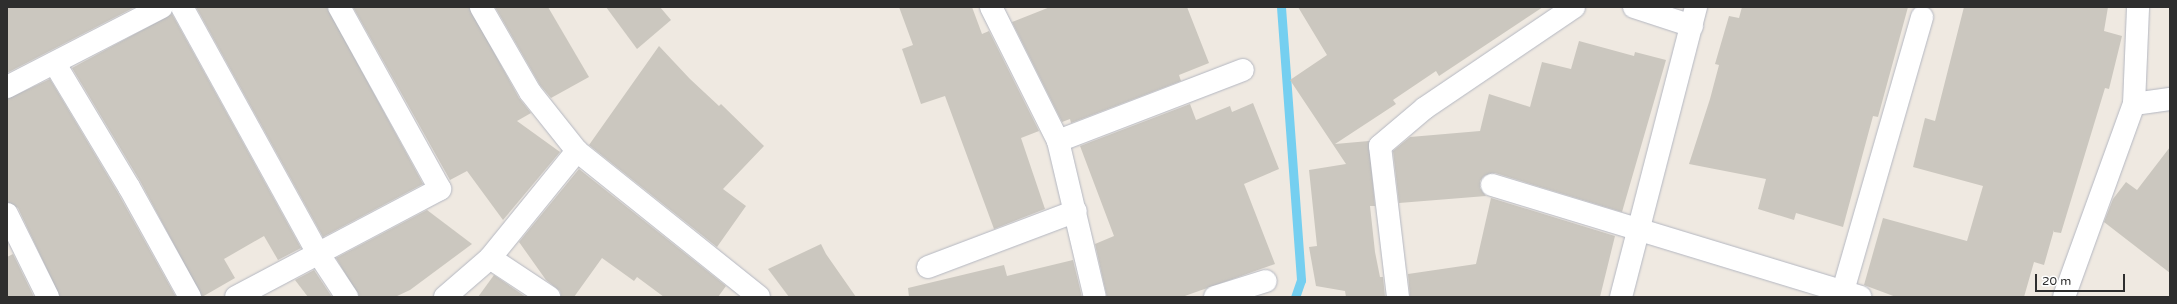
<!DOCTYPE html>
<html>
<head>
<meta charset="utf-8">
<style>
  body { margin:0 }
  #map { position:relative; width:2177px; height:304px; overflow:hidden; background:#efe9e1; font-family:"Varela Round",sans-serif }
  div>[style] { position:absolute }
  .stream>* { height:9px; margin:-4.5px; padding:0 4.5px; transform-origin:4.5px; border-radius:4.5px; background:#75cff0 }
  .building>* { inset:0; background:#cbc7bf }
  .roads { filter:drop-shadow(0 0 1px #b4b7c1) drop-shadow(0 0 1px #b4b7c1) }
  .minor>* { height:22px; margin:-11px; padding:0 11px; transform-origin:11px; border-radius:11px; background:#fff }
  .tertiary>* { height:22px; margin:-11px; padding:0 11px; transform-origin:11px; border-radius:11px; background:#fff }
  span { translate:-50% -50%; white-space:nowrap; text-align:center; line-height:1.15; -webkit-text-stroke:3px #fff; paint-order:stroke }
  .frame { position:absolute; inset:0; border:8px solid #2e2e2e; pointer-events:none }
  .scale { position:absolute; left:2035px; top:274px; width:90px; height:18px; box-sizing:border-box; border:2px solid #2e2e2e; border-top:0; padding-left:5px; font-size:12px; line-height:14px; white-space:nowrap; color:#2e2e2e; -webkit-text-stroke:3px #fff; paint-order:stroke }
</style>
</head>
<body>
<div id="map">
  <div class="stream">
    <i style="left:1281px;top:7px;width:274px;rotate:85.8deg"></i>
    <i style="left:1301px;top:280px;width:18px;rotate:109deg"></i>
  </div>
  <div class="building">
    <i style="clip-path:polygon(7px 7px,135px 7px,7px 73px)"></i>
    <i style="clip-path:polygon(196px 7px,327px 7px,423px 184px,323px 237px)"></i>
    <i style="clip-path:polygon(353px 7px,469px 7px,519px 98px,531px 113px,517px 121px,560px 152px,503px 220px,467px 171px,450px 180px)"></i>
    <i style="clip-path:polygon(495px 7px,548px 7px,589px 77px,551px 98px,540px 85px)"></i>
    <i style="clip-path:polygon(606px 7px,660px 7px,671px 20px,637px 49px)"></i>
    <i style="clip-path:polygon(899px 7px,972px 7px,982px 34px,989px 31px,1039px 131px,1021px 138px,1045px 209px,994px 229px,945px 96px,921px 104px,902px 49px,913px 45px)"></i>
    <i style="clip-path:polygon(1050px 7px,1187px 7px,1209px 63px,1179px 75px,1181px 81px,1071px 123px,1070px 119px,1062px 122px,1012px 22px)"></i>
    <i style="clip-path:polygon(1298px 7px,1543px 7px,1439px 76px,1436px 71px,1393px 100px,1396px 104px,1335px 144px,1369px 141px,1375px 206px,1370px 206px,1375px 252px,1380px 277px,1383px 277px,1385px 297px,1346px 297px,1345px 291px,1316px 286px,1309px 247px,1317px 246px,1309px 170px,1346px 164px,1290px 80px,1327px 55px)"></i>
    <i style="clip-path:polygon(1742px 7px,1908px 7px,1878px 117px,1873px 116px,1843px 227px,1796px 213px,1794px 220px,1758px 209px,1766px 179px,1689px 164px,1710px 99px,1719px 65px,1715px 64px,1729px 16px,1739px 18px)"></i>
    <i style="clip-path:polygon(1964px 7px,2108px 7px,2104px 31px,2122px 36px,2109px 89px,2105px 88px,2061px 233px,2054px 232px,2054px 230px,2044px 265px,2034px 262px,2024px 297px,1896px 297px,1864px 285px,1883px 218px,1967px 241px,1983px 186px,1913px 167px,1925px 118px,1935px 121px)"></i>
    <i style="clip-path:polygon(172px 14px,301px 248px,278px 260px,264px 236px,224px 259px,235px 278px,202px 297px,140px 181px,72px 68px)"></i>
    <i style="clip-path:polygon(1579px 41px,1634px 56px,1635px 52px,1666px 60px,1622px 212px,1495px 173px,1484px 176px,1480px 181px,1480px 188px,1486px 196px,1399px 203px,1393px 151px,1410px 137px,1480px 131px,1489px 94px,1530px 107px,1542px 62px,1571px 69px)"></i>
    <i style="clip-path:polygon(659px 46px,690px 79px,719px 106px,721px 104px,764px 146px,723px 189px,746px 206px,717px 247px,589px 145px)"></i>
    <i style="clip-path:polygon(50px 79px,118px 193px,176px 297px,60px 297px,18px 208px,7px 202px,7px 99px)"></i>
    <i style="clip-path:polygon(1253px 103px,1279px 169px,1244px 184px,1275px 264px,1182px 297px,1107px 297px,1095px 244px,1114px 236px,1080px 146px,1190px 104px,1196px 120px,1230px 106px,1232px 112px)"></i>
    <i style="clip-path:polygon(2170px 147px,2170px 273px,2104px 222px,2113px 199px,2126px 182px,2137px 190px)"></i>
    <i style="clip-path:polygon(579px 169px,726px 286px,718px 297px,664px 297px,637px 277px,634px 281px,602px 258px,574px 297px,561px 297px,560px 291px,546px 280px,519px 242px)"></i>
    <i style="clip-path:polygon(1491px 198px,1615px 236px,1600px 297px,1410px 297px,1408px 274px,1476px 264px)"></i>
    <i style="clip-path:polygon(427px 210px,472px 244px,410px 290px,395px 297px,359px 297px,336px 258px)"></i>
    <i style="clip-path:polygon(821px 244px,826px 254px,856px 297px,789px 297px,768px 269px)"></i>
    <i style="clip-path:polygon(13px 254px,34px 297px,7px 297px,7px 257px)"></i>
    <i style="clip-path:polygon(1073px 260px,1082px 297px,909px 297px,908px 288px,1004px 265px,1007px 276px)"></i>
    <i style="clip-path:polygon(314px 270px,332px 297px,308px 297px,295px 280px)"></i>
    <i style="clip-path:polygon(494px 275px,526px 297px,478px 297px)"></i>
  </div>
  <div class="roads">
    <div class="minor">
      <i style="left:182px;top:7px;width:281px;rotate:61.1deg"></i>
      <i style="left:318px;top:253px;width:53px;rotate:56.6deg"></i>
      <i style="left:1634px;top:7px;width:61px;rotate:18.1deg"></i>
      <i style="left:55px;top:64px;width:144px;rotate:59deg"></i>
      <i style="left:129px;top:187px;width:126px;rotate:61deg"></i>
      <i style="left:7px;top:87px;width:174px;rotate:-27.3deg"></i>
      <i style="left:2134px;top:104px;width:36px;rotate:-8deg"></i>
      <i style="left:1058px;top:141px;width:198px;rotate:-21deg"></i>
      <i style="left:577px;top:151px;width:233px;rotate:38.7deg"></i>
      <i style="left:1492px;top:185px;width:385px;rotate:16.9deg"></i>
      <i style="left:7px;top:214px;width:93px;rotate:63.7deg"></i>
      <i style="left:490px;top:258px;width:71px;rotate:33.5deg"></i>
      <i style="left:928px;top:267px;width:158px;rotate:-20.7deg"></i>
      <i style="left:1843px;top:291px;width:285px;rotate:-73.9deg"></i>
      <i style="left:236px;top:297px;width:231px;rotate:-27.9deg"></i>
      <i style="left:440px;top:189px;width:208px;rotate:-119deg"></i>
      <i style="left:445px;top:297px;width:60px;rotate:-40.9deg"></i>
      <i style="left:490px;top:258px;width:138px;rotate:-50.9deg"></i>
      <i style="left:577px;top:151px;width:75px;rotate:-128.5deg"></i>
      <i style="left:530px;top:92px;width:98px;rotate:-120deg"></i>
      <i style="left:1215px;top:297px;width:53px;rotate:-17.4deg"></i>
      <i style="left:1398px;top:297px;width:152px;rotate:-96.8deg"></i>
      <i style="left:1380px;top:146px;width:59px;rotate:-40.2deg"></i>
      <i style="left:1425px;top:108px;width:180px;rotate:-34.1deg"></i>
      <i style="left:1621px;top:297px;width:300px;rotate:-75.5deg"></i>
      <i style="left:2064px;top:297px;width:205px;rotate:-70.1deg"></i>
      <i style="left:2134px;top:104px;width:97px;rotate:-87.6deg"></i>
    </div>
    <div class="tertiary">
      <i style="left:991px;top:7px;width:150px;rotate:63.4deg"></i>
      <i style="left:1058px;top:141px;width:160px;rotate:76.7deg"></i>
    </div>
  </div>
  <div class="frame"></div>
  <div class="scale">20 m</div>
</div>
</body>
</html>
